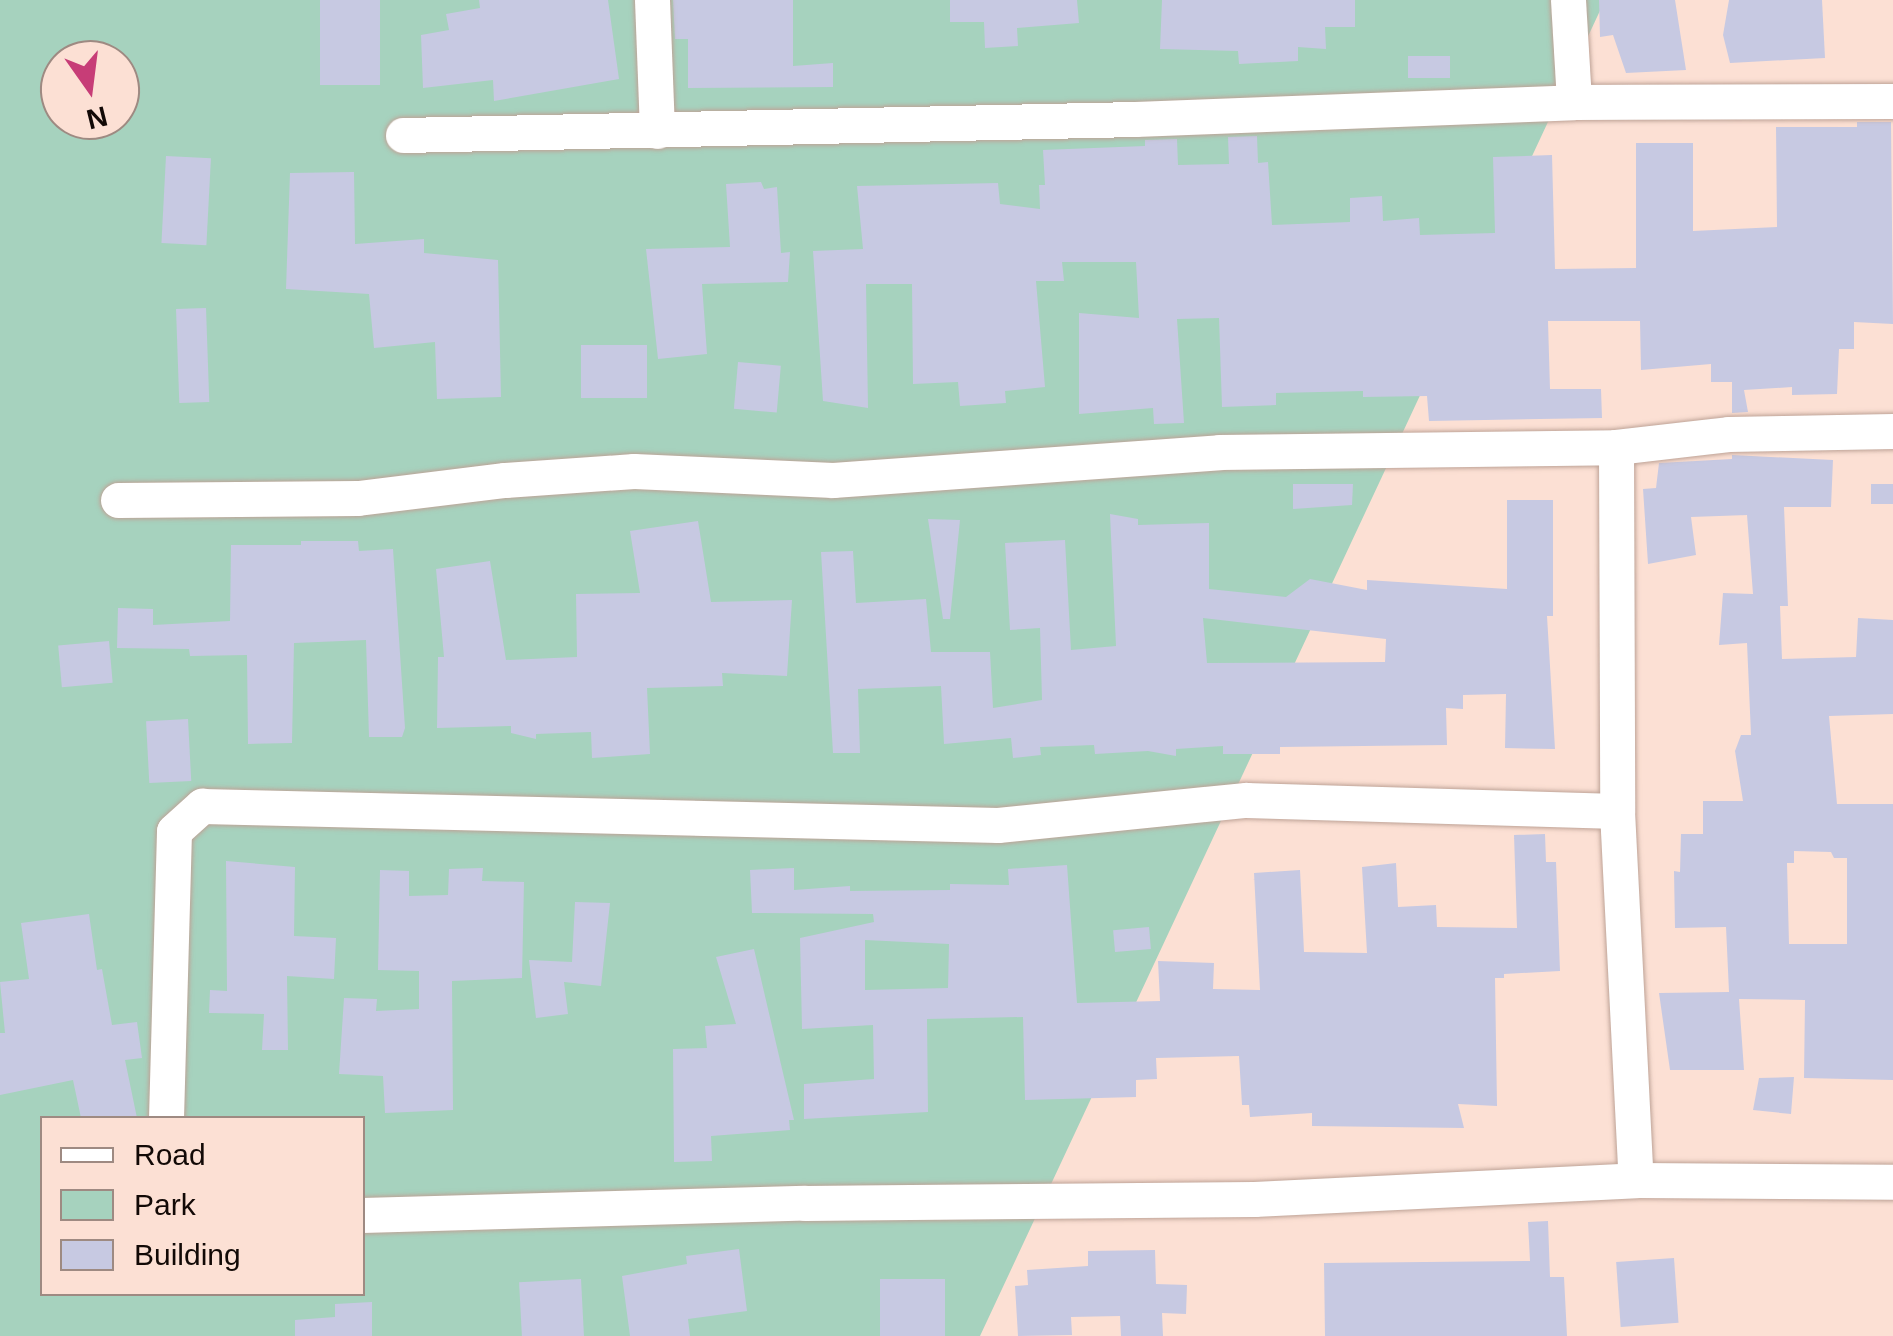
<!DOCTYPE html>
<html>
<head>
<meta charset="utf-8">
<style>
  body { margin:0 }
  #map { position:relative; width:1893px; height:1336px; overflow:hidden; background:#fce0d4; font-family:Arial,sans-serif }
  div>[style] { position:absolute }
  .green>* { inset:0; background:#a6d2be }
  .building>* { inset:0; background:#c7c9e2; transform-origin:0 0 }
  .roads { filter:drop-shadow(0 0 2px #bea397) drop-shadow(0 0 2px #bea397) }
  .minor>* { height:35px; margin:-17.5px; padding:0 17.5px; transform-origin:17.5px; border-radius:17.5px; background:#fff }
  span { translate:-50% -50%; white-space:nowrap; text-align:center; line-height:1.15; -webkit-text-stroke:8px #fce0d4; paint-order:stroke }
  .legend { position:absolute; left:40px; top:1116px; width:325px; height:180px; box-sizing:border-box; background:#fce0d4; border:2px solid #9e8a82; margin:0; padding:12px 18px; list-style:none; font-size:30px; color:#120906 }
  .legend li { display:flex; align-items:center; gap:20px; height:50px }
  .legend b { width:50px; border:2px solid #9e8a82 }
  .north { position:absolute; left:40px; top:40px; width:100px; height:100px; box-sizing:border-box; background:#fce0d4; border:2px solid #9e8a82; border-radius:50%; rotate:166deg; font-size:28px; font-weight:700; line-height:40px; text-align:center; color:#120906 }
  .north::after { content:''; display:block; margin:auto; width:35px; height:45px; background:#c73d77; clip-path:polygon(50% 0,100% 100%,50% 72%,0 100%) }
</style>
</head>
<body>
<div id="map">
  <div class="green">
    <i style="clip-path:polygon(evenodd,0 0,1605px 0,980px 1336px,0 1336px,0 0,60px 60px,120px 60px,120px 120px,60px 120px,60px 60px,0 0,42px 1118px,362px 1118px,362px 1294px,42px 1294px,42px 1118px)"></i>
  </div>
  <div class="building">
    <i style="left:320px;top:0;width:60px;height:85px"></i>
    <i style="clip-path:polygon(479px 0,608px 0,619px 79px,494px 101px,493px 80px,423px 88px,421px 35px,449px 30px,446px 14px,480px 8px)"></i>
    <i style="clip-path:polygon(673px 0,793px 0,793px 66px,833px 63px,833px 87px,688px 88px,688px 39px,675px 39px)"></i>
    <i style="clip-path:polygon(950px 0,1077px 0,1079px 23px,1017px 28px,1018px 46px,985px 48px,984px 22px,950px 22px)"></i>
    <i style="clip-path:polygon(1162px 0,1355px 0,1355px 27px,1325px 27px,1326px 49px,1298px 47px,1298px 61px,1239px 64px,1238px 51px,1160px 49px)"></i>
    <i style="clip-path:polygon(1599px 0,1675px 0,1686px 70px,1626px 73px,1613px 35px,1600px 37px)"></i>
    <i style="clip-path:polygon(1729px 0,1822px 0,1825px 58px,1730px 63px,1723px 35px)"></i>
    <i style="left:1408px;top:56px;width:42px;height:22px"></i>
    <i style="clip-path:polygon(1857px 122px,1891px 122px,1893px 324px,1854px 322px,1854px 349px,1839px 349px,1837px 394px,1792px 395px,1792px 387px,1744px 390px,1748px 412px,1732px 413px,1732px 382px,1711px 382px,1711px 364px,1641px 370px,1640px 321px,1548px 321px,1550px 389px,1601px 389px,1602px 418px,1429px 421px,1427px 396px,1363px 397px,1363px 391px,1276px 393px,1276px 405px,1222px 407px,1219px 318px,1177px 319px,1184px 423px,1154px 424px,1153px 408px,1079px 414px,1079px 313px,1139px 318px,1136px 262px,1062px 262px,1064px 281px,1036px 281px,1045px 387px,1005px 391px,1006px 403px,960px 406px,958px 382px,913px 384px,912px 284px,866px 284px,868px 408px,823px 401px,813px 251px,863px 249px,857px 186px,998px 183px,1000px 204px,1040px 209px,1039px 185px,1045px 185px,1043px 150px,1145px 146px,1145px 140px,1177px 139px,1178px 165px,1229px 164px,1228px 137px,1257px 136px,1258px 163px,1268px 162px,1272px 225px,1350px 222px,1350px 198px,1382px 196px,1383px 221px,1419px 218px,1420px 235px,1495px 233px,1493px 157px,1552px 155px,1555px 269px,1636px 268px,1636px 143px,1693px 143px,1693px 231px,1777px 227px,1776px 127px,1857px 127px)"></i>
    <i style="left:166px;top:156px;width:45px;height:87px;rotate:3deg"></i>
    <i style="clip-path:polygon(354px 172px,355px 244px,424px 239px,424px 253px,498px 260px,501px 397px,437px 399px,435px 342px,374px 348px,369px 294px,286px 289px,290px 173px)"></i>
    <i style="clip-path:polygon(761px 182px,764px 189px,777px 187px,781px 253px,790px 252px,788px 282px,702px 284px,707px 354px,658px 359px,646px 249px,730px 247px,726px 184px)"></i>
    <i style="left:206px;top:308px;width:94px;height:30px;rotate:88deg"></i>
    <i style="left:647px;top:345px;width:53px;height:66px;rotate:90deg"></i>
    <i style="left:738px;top:362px;width:43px;height:47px;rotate:5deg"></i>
    <i style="clip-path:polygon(evenodd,1732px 455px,1833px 460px,1831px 507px,1784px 507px,1788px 606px,1780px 606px,1782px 659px,1856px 657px,1858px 618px,1893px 620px,1893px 714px,1829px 716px,1837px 804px,1893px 804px,1893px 1080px,1804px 1078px,1805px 1000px,1739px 999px,1744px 1070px,1670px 1070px,1659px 993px,1729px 992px,1726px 927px,1675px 928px,1674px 871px,1680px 872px,1681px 834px,1703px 834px,1703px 801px,1743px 801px,1735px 751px,1741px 735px,1751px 735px,1747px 643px,1719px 645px,1723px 593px,1753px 594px,1747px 515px,1691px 517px,1696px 555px,1648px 564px,1643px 489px,1656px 488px,1659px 463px,1732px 459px,1732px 455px,1794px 851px,1831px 852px,1834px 858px,1847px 858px,1847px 944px,1789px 944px,1787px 863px,1794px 863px,1794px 851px)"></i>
    <i style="clip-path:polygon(1293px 484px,1353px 484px,1352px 505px,1293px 509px)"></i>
    <i style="left:1871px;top:484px;width:22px;height:20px"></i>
    <i style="clip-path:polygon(evenodd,1507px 500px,1553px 500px,1553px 616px,1547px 616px,1555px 749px,1505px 748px,1506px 694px,1463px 695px,1463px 709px,1446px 708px,1447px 745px,1280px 747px,1280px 754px,1223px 754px,1223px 746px,1176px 749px,1176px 756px,1148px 751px,1095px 754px,1094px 745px,1040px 747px,1041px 755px,1013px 758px,1011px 738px,944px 744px,941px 686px,858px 689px,860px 753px,833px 753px,821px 552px,853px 551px,856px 603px,926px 599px,931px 652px,990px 652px,993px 708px,1042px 700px,1040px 628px,1010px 630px,1005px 543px,1065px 540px,1071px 650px,1116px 646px,1110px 514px,1138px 519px,1138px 525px,1209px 523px,1209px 589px,1286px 597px,1310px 579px,1367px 590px,1367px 580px,1507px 589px,1507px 500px,1203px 618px,1386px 639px,1385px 662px,1207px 663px,1203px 618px)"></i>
    <i style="clip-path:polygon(928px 519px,960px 520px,950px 619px,943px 619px)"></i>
    <i style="clip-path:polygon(698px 521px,711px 602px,792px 600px,787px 676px,722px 673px,723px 686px,647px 688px,650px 754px,592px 758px,591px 732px,536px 734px,536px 739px,511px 733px,511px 726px,437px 728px,438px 657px,444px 657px,436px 569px,490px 561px,506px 660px,577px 657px,576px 594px,640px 593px,630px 531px)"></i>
    <i style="clip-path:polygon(301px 541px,358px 541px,359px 551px,393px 549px,405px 728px,402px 737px,369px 737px,366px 640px,294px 643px,292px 743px,248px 744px,247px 655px,190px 656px,189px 649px,117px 648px,118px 608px,153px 609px,153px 625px,230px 621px,231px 545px,301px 545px)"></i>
    <i style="left:109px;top:641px;width:42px;height:51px;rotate:85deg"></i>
    <i style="left:188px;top:719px;width:62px;height:42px;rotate:87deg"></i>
    <i style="clip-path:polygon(evenodd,1545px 834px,1546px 862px,1556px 862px,1560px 971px,1504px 974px,1504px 978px,1495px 978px,1497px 1106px,1458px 1104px,1464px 1128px,1312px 1126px,1312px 1113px,1250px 1117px,1249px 1105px,1242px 1105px,1239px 1056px,1156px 1058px,1157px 1079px,1136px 1080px,1136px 1097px,1025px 1100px,1023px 1017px,927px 1019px,928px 1112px,804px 1119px,804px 1084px,874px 1079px,873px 1025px,802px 1029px,800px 938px,874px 922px,873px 914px,752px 913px,750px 870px,794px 868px,794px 890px,850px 886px,850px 891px,950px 890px,950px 884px,1009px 885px,1008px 869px,1067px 865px,1077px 1003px,1160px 1001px,1158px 961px,1214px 963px,1213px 989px,1260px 990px,1254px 873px,1300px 870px,1304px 952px,1367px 953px,1362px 867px,1396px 863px,1398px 907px,1436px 905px,1437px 927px,1517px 928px,1514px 835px,1545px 834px,865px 940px,949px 944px,948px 988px,865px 990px,865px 940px)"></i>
    <i style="clip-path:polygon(226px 861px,295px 867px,294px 936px,336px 938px,334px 979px,287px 976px,288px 1050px,262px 1050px,264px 1014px,209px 1013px,210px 990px,227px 991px)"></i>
    <i style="clip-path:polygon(483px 868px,482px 881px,524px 882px,522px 978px,452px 981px,453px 1110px,385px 1113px,383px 1076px,339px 1074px,344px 998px,377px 999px,376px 1011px,419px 1009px,419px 971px,378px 970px,380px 870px,409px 871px,409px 896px,448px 895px,449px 869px)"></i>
    <i style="clip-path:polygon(575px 902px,610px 903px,601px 986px,564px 982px,568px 1014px,536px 1018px,529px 960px,572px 962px)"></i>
    <i style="clip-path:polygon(89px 914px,97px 970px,102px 969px,112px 1025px,137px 1022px,142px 1058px,125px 1060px,137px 1118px,81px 1118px,73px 1080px,0 1095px,0 1033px,5px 1033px,0 982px,29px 979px,21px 923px)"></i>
    <i style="left:1149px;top:927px;width:22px;height:36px;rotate:85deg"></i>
    <i style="clip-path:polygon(754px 949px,794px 1120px,789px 1120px,790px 1130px,711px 1136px,712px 1161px,674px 1162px,673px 1049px,707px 1048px,705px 1026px,736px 1024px,716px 957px)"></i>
    <i style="clip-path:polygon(1794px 1077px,1791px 1114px,1753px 1110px,1759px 1078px)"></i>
    <i style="clip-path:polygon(1548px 1221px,1550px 1277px,1564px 1277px,1567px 1336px,1325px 1336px,1324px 1263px,1530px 1261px,1528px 1222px)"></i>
    <i style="clip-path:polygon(739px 1249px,747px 1311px,688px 1319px,690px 1336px,630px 1336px,622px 1276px,687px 1264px,686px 1256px)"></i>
    <i style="clip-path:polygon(1155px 1250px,1156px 1284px,1187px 1285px,1186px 1314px,1162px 1313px,1163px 1336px,1121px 1336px,1120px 1316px,1071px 1317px,1072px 1335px,1018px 1336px,1015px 1286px,1028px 1285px,1027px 1270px,1088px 1266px,1088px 1251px)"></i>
    <i style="left:1674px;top:1258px;width:65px;height:58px;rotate:86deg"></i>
    <i style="left:581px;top:1279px;width:57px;height:62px;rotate:87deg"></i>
    <i style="left:945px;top:1279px;width:57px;height:65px;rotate:90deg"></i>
    <i style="clip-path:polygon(372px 1302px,372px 1336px,295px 1336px,295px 1320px,335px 1317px,335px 1304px)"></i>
  </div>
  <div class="roads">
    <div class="minor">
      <i style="left:652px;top:0;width:131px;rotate:87.8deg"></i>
      <i style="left:1568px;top:0;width:102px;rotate:86.6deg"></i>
      <i style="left:403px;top:135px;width:732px;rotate:-1.25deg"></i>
      <i style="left:1135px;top:119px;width:439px;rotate:-2.2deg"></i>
      <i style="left:1574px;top:102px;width:319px;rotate:-0.2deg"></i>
      <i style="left:1616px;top:447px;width:364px;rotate:89.8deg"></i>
      <i style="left:1617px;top:811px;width:369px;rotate:87.1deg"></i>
      <i style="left:118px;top:500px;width:240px;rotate:-0.5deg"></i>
      <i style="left:358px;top:498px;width:148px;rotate:-7deg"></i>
      <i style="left:505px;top:480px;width:129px;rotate:-4deg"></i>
      <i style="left:634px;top:471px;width:199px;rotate:2.6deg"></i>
      <i style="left:833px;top:480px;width:387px;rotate:-4.1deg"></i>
      <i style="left:1219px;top:452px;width:397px;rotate:-0.7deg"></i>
      <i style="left:1616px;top:447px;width:113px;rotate:-6.6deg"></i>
      <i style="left:1728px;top:434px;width:165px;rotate:-1deg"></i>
      <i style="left:166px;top:1118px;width:287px;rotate:-88.4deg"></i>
      <i style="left:174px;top:831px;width:38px;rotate:-42deg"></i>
      <i style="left:202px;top:806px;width:796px;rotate:1.37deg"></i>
      <i style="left:998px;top:825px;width:249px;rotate:-5.8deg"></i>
      <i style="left:1246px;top:800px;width:371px;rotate:1.7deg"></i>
      <i style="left:362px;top:1215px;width:443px;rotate:-1.6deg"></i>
      <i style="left:805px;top:1203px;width:449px;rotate:-0.5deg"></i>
      <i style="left:1254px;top:1199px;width:382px;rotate:-2.8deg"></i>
      <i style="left:1636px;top:1180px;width:257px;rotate:0.4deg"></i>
    </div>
  </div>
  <ul class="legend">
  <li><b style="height:12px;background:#fff"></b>Road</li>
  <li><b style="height:28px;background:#a6d2be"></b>Park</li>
  <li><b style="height:28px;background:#c7c9e2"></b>Building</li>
  </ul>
  <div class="north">N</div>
</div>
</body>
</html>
